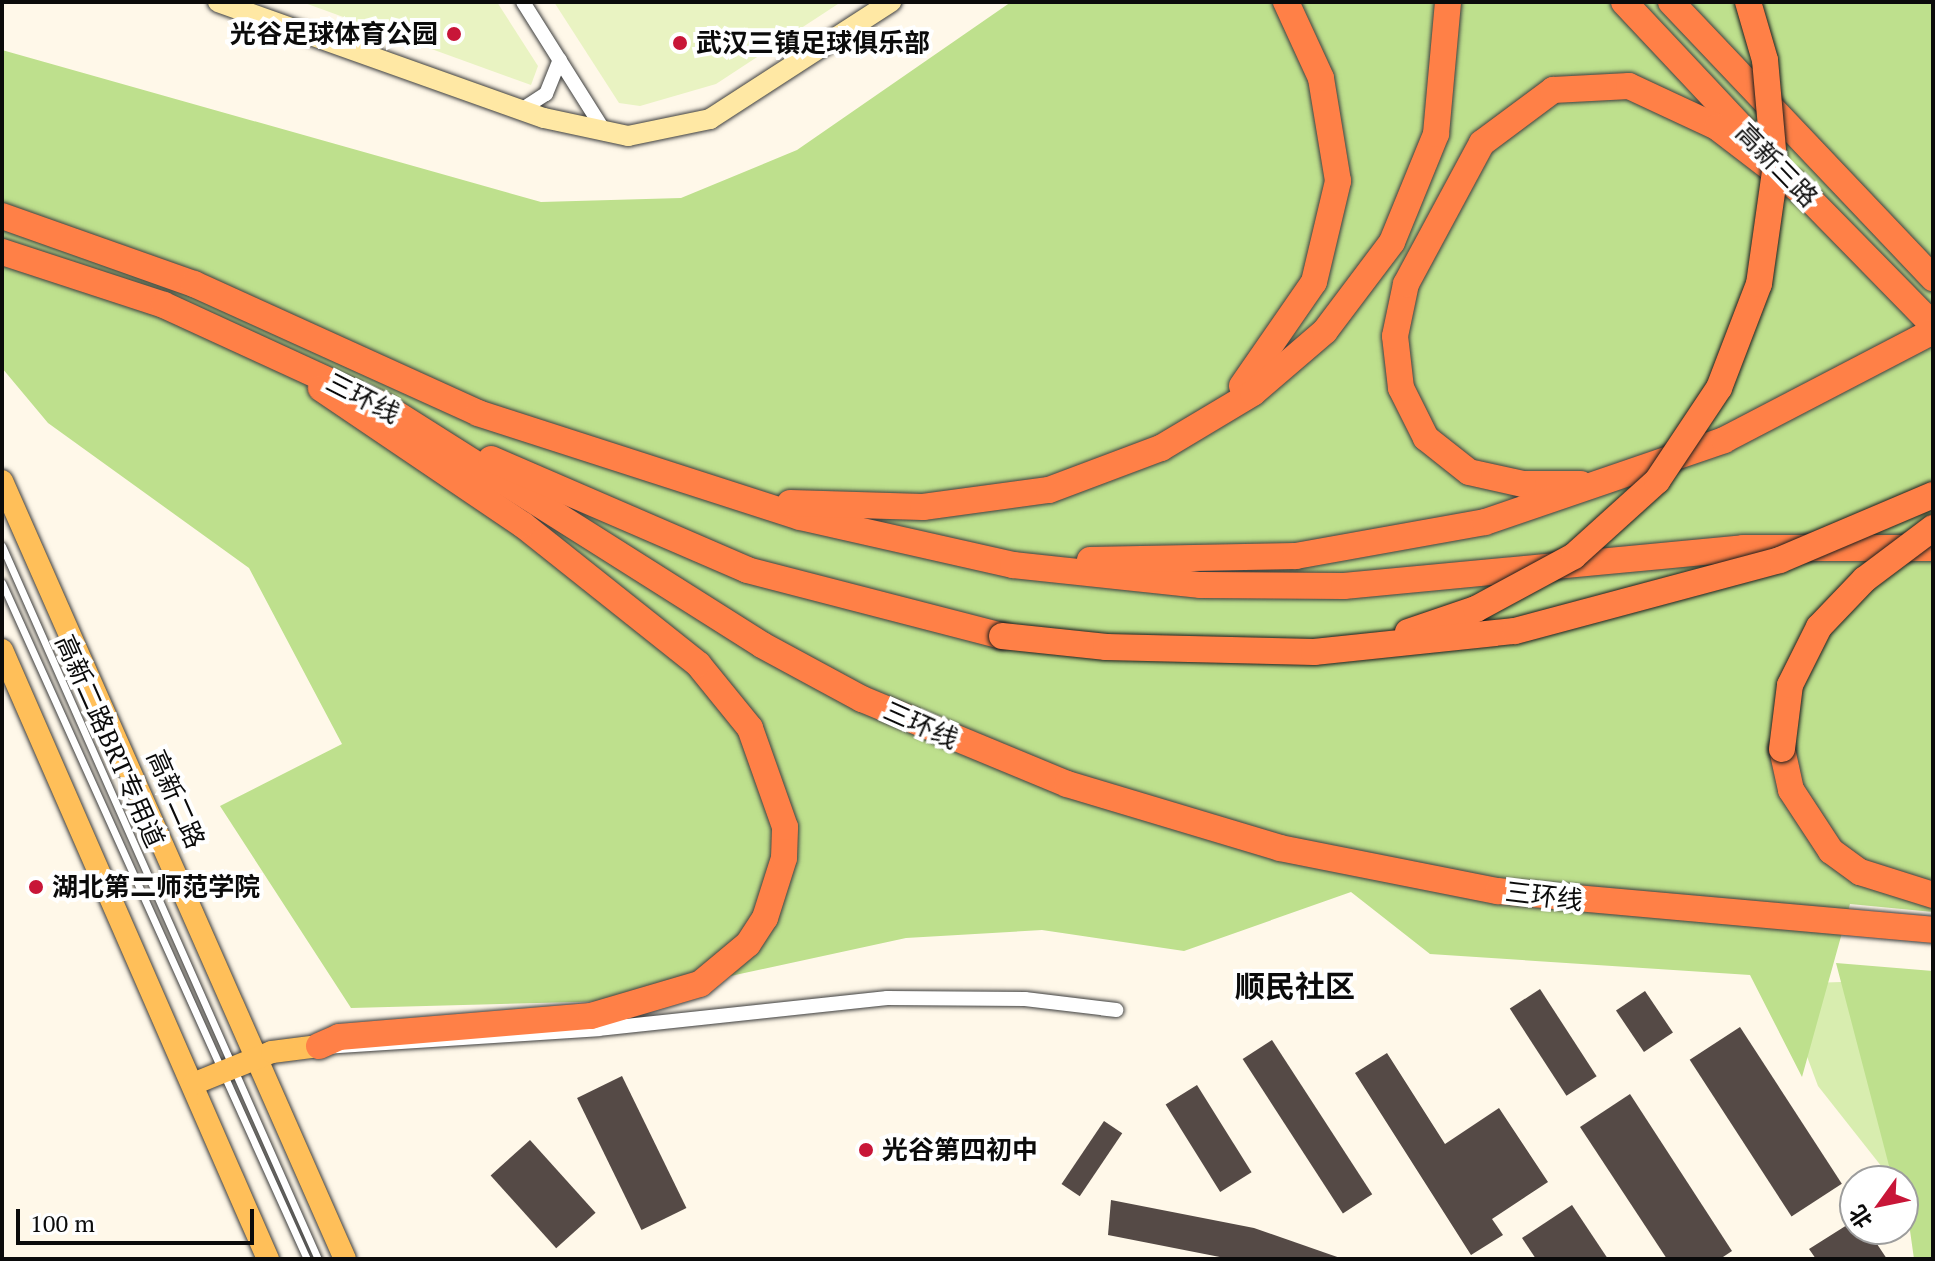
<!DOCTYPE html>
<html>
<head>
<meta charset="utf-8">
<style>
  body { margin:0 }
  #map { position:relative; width:1935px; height:1261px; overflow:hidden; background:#fff8e9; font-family:"PT Serif","Noto Sans SC",serif }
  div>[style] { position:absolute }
  .green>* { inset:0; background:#d8edaf }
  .forest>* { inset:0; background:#bee08d }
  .pitch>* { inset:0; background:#e9f3c2 }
  .building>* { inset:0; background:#554a46; transform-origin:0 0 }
  .roads { filter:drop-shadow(0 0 2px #3e3e3e) drop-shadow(0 0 2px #3e3e3e) }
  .lane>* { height:7px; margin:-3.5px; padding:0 3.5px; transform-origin:3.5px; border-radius:3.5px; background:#fff }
  .street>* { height:14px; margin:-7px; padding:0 7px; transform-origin:7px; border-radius:7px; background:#fff }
  .secondary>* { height:20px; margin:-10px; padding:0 10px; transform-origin:10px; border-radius:10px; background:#ffe8a4 }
  .primary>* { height:22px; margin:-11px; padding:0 11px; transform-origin:11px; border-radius:11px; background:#ffbf59 }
  .highway>* { height:26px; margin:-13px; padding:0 13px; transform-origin:13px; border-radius:13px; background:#ff8047 }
  .bridges { filter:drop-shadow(0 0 2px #1c1c1c) drop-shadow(0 0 2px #1c1c1c) }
  .highway-bridge>* { height:26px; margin:-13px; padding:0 13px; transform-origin:13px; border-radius:13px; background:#ff8047 }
  .dots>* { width:22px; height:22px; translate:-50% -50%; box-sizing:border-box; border:4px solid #fff; border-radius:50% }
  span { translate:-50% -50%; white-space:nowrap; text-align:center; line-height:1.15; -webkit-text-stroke:8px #fff; paint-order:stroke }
  .poi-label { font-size:26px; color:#0b0b0b; font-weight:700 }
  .right { translate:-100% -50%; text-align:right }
  .left { translate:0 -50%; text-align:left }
  .street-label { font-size:26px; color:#0b0b0b }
  .quarter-label { font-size:30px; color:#0b0b0b; font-weight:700 }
  .frame { position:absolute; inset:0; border:4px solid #0b0b0b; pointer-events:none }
  .north { position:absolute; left:1839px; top:1165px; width:80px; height:80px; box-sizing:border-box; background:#fff; border:2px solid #9d9d9d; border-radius:50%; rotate:237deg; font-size:22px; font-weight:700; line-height:32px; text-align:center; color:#0b0b0b }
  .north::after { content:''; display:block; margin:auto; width:28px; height:36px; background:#c81638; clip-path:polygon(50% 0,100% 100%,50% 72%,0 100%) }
  .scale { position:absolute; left:16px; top:1209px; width:238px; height:36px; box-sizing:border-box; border:4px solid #0b0b0b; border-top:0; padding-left:10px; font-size:24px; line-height:28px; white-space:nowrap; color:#0b0b0b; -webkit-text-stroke:6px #fff; paint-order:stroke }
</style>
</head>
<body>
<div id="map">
  <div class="green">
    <i style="clip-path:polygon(1933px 979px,1903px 1181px,1893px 1181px,1818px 1086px,1780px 984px)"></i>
  </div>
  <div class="forest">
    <i style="clip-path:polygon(1011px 2px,1933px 2px,1933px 912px,1850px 904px,1802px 1077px,1750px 975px,1430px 954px,1351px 892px,1184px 951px,1042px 930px,906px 938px,615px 1001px,351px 1008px,220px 806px,342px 744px,249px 568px,48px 423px,2px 368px,2px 50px,541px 202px,681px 198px,797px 150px)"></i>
    <i style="clip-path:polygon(1836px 963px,1933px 971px,1933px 1259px,1914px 1259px,1903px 1181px,1893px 1181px)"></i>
  </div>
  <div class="pitch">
    <i style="clip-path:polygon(302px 2px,497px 2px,538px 66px,531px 85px)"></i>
    <i style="clip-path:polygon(554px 2px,841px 2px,716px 84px,640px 106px,619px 103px)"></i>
  </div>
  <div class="building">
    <i style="left:1540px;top:989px;width:104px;height:36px;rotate:57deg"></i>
    <i style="left:1645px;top:991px;width:50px;height:35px;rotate:56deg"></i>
    <i style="left:1740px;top:1027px;width:187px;height:60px;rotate:57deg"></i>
    <i style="left:1272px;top:1040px;width:184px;height:35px;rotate:57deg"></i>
    <i style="clip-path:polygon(1387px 1053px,1445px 1144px,1499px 1108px,1548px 1182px,1492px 1219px,1503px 1235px,1471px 1255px,1355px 1073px)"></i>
    <i style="left:622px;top:1076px;width:147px;height:50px;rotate:64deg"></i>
    <i style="left:1197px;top:1085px;width:103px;height:37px;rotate:58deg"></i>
    <i style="clip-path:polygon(1630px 1094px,1732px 1251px,1720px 1259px,1667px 1259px,1580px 1127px)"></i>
    <i style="left:1104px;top:1121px;width:22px;height:76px;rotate:34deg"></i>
    <i style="left:530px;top:1140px;width:98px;height:53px;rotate:48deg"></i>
    <i style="clip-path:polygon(1111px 1200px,1254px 1228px,1343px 1259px,1230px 1259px,1108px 1235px)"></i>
    <i style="clip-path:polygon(1572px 1205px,1608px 1259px,1536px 1259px,1522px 1238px)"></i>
    <i style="clip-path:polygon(1855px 1220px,1855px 1229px,1867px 1229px,1887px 1259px,1816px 1259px,1809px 1249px)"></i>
  </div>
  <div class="roads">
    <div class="lane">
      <i style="left:2px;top:546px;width:780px;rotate:66.1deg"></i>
      <i style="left:2px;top:583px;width:742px;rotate:65.72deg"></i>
    </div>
    <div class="street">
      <i style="left:523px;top:2px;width:156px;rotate:57.8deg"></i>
      <i style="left:521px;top:110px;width:30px;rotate:-33deg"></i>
      <i style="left:546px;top:94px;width:37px;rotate:-68deg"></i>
      <i style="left:323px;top:1047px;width:276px;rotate:-3.7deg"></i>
      <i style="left:598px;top:1029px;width:291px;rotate:-6.1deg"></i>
      <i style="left:887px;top:998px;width:138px;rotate:0.4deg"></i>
      <i style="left:1025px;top:999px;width:92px;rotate:6.9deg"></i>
    </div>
    <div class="secondary">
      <i style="left:218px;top:2px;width:346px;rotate:19.6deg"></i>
      <i style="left:544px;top:118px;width:86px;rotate:12.1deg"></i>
      <i style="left:628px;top:136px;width:84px;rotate:-11.7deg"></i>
      <i style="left:710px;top:119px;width:216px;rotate:-32.9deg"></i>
    </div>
    <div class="primary">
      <i style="left:2px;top:481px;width:850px;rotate:66.21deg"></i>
      <i style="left:2px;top:650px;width:665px;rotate:66.41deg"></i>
      <i style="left:193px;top:1084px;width:85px;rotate:-22.1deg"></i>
      <i style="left:272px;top:1052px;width:47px;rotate:-7.3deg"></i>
    </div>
    <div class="highway">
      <i style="left:1624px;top:2px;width:184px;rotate:46.8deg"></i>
      <i style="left:1671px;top:2px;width:381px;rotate:46.5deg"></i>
      <i style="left:1793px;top:182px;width:200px;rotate:45.6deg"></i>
      <i style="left:2px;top:216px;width:204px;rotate:19.5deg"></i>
      <i style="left:194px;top:284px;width:312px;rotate:24.4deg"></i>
      <i style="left:478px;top:413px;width:338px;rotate:17.9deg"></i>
      <i style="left:800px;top:517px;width:218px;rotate:12.7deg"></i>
      <i style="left:1013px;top:565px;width:189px;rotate:6.1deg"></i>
      <i style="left:1201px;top:585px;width:143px;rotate:0.4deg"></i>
      <i style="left:1344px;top:586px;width:401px;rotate:-5.4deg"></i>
      <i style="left:1743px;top:548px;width:190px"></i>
      <i style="left:2px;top:252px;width:170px;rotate:18.1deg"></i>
      <i style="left:164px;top:305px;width:242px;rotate:24.7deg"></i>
      <i style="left:384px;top:406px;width:447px;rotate:32.3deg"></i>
      <i style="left:762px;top:645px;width:114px;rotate:28.4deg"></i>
      <i style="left:862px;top:699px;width:222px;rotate:22.5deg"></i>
      <i style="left:1067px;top:784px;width:222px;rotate:16.7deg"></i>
      <i style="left:1280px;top:848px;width:222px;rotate:11.2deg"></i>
      <i style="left:1498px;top:891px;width:437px;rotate:5.1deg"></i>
      <i style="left:1242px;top:386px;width:126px;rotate:-55.3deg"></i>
      <i style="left:1314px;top:282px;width:104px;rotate:-76.6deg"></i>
      <i style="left:1338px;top:181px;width:104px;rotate:-99.4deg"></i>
      <i style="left:1321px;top:78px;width:84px;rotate:-114.7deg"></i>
      <i style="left:491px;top:459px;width:279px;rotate:23.4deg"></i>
      <i style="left:747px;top:570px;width:263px;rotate:14.5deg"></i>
      <i style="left:1581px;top:484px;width:58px;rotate:180deg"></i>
      <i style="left:1523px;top:484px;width:55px;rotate:-167.5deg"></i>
      <i style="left:1469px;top:472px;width:55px;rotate:-141.7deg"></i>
      <i style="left:1426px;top:438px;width:56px;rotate:-116.6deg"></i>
      <i style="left:1401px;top:388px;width:52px;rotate:-96.6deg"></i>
      <i style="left:1395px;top:336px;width:53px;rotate:-78.1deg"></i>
      <i style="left:1406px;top:284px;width:160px;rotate:-61.7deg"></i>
      <i style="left:1482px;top:143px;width:89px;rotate:-36.7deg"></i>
      <i style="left:1553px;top:90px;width:76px;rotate:-3deg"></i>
      <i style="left:1629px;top:86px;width:97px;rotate:25deg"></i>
      <i style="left:1717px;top:127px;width:108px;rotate:37.5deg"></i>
      <i style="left:790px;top:503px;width:133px;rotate:1.7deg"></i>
      <i style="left:923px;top:507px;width:127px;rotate:-7.7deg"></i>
      <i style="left:1049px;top:490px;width:120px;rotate:-20.6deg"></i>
      <i style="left:1161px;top:448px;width:107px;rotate:-30.9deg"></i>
      <i style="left:1253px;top:393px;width:95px;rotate:-40.7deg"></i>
      <i style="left:1325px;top:331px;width:111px;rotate:-53deg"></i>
      <i style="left:1392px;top:242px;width:117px;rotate:-67.8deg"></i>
      <i style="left:1436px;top:134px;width:133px;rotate:-84.8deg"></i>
      <i style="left:1090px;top:560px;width:206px;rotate:-1.1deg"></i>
      <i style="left:1296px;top:556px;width:192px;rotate:-10.2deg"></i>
      <i style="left:1485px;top:522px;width:253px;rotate:-18.9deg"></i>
      <i style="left:1724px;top:440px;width:236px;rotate:-27.5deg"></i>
      <i style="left:1782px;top:749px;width:42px;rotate:77.6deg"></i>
      <i style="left:1791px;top:790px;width:73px;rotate:56.7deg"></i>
      <i style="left:1831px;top:851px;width:36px;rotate:36deg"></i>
      <i style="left:1860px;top:872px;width:77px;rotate:17.5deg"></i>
      <i style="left:319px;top:1046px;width:22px;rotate:-24deg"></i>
      <i style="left:339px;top:1037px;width:253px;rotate:-4.8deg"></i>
      <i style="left:591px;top:1016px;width:114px;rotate:-16.4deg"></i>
      <i style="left:700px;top:984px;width:62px;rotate:-39.8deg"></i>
      <i style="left:748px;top:944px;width:31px;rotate:-57deg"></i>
      <i style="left:765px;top:918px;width:63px;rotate:-72.4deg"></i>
      <i style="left:784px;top:858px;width:31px;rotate:-88deg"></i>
      <i style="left:785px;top:827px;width:105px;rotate:-109.5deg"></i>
      <i style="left:750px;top:728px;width:82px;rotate:-129.1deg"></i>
      <i style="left:698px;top:664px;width:223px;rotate:-141.5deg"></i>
      <i style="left:523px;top:525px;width:244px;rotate:-145.9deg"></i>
    </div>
  </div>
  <div class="bridges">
    <div class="highway-bridge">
      <i style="left:1408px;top:632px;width:72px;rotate:-18.7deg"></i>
      <i style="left:1476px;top:609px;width:111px;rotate:-28.4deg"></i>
      <i style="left:1574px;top:556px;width:112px;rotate:-42.1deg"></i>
      <i style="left:1657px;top:481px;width:112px;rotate:-56.3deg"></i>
      <i style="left:1719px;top:388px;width:111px;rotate:-69deg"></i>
      <i style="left:1759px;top:284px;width:113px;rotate:-81.9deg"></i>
      <i style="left:1775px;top:172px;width:112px;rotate:-95.1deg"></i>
      <i style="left:1765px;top:60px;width:60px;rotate:-106.3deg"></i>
      <i style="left:1002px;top:636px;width:105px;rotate:6deg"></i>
      <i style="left:1106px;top:647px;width:208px;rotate:1.4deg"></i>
      <i style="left:1314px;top:652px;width:202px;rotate:-6deg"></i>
      <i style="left:1515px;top:631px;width:274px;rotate:-15deg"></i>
      <i style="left:1780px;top:560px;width:166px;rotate:-23deg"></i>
      <i style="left:1782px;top:749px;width:64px;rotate:-82.9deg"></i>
      <i style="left:1790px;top:685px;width:65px;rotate:-63.4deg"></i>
      <i style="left:1819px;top:627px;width:66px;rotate:-46.2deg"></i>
      <i style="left:1865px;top:579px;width:85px;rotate:-36.9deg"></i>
    </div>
  </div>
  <div class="dots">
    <i style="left:454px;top:34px;background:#c81638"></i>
    <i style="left:680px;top:43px;background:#c81638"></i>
    <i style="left:36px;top:887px;background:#c81638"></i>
    <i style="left:866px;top:1150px;background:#c81638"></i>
  </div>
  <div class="poi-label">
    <span class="right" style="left:438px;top:34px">光谷足球体育公园</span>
    <span class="left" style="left:696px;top:43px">武汉三镇足球俱乐部</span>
    <span class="left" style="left:52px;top:887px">湖北第二师范学院</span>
    <span class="left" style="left:882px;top:1150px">光谷第四初中</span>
  </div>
  <div class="street-label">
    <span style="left:1777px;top:165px;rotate:46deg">高新三路</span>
    <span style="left:363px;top:398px;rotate:27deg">三环线</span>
    <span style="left:921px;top:725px;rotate:24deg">三环线</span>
    <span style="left:110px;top:741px;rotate:66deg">高新二路BRT专用道</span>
    <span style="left:176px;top:799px;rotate:66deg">高新二路</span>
    <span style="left:1544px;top:896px;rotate:7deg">三环线</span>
  </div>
  <div class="quarter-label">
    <span style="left:1295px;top:986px">顺民社区</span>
  </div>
  <div class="frame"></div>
  <div class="north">北</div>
  <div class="scale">100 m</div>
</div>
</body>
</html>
